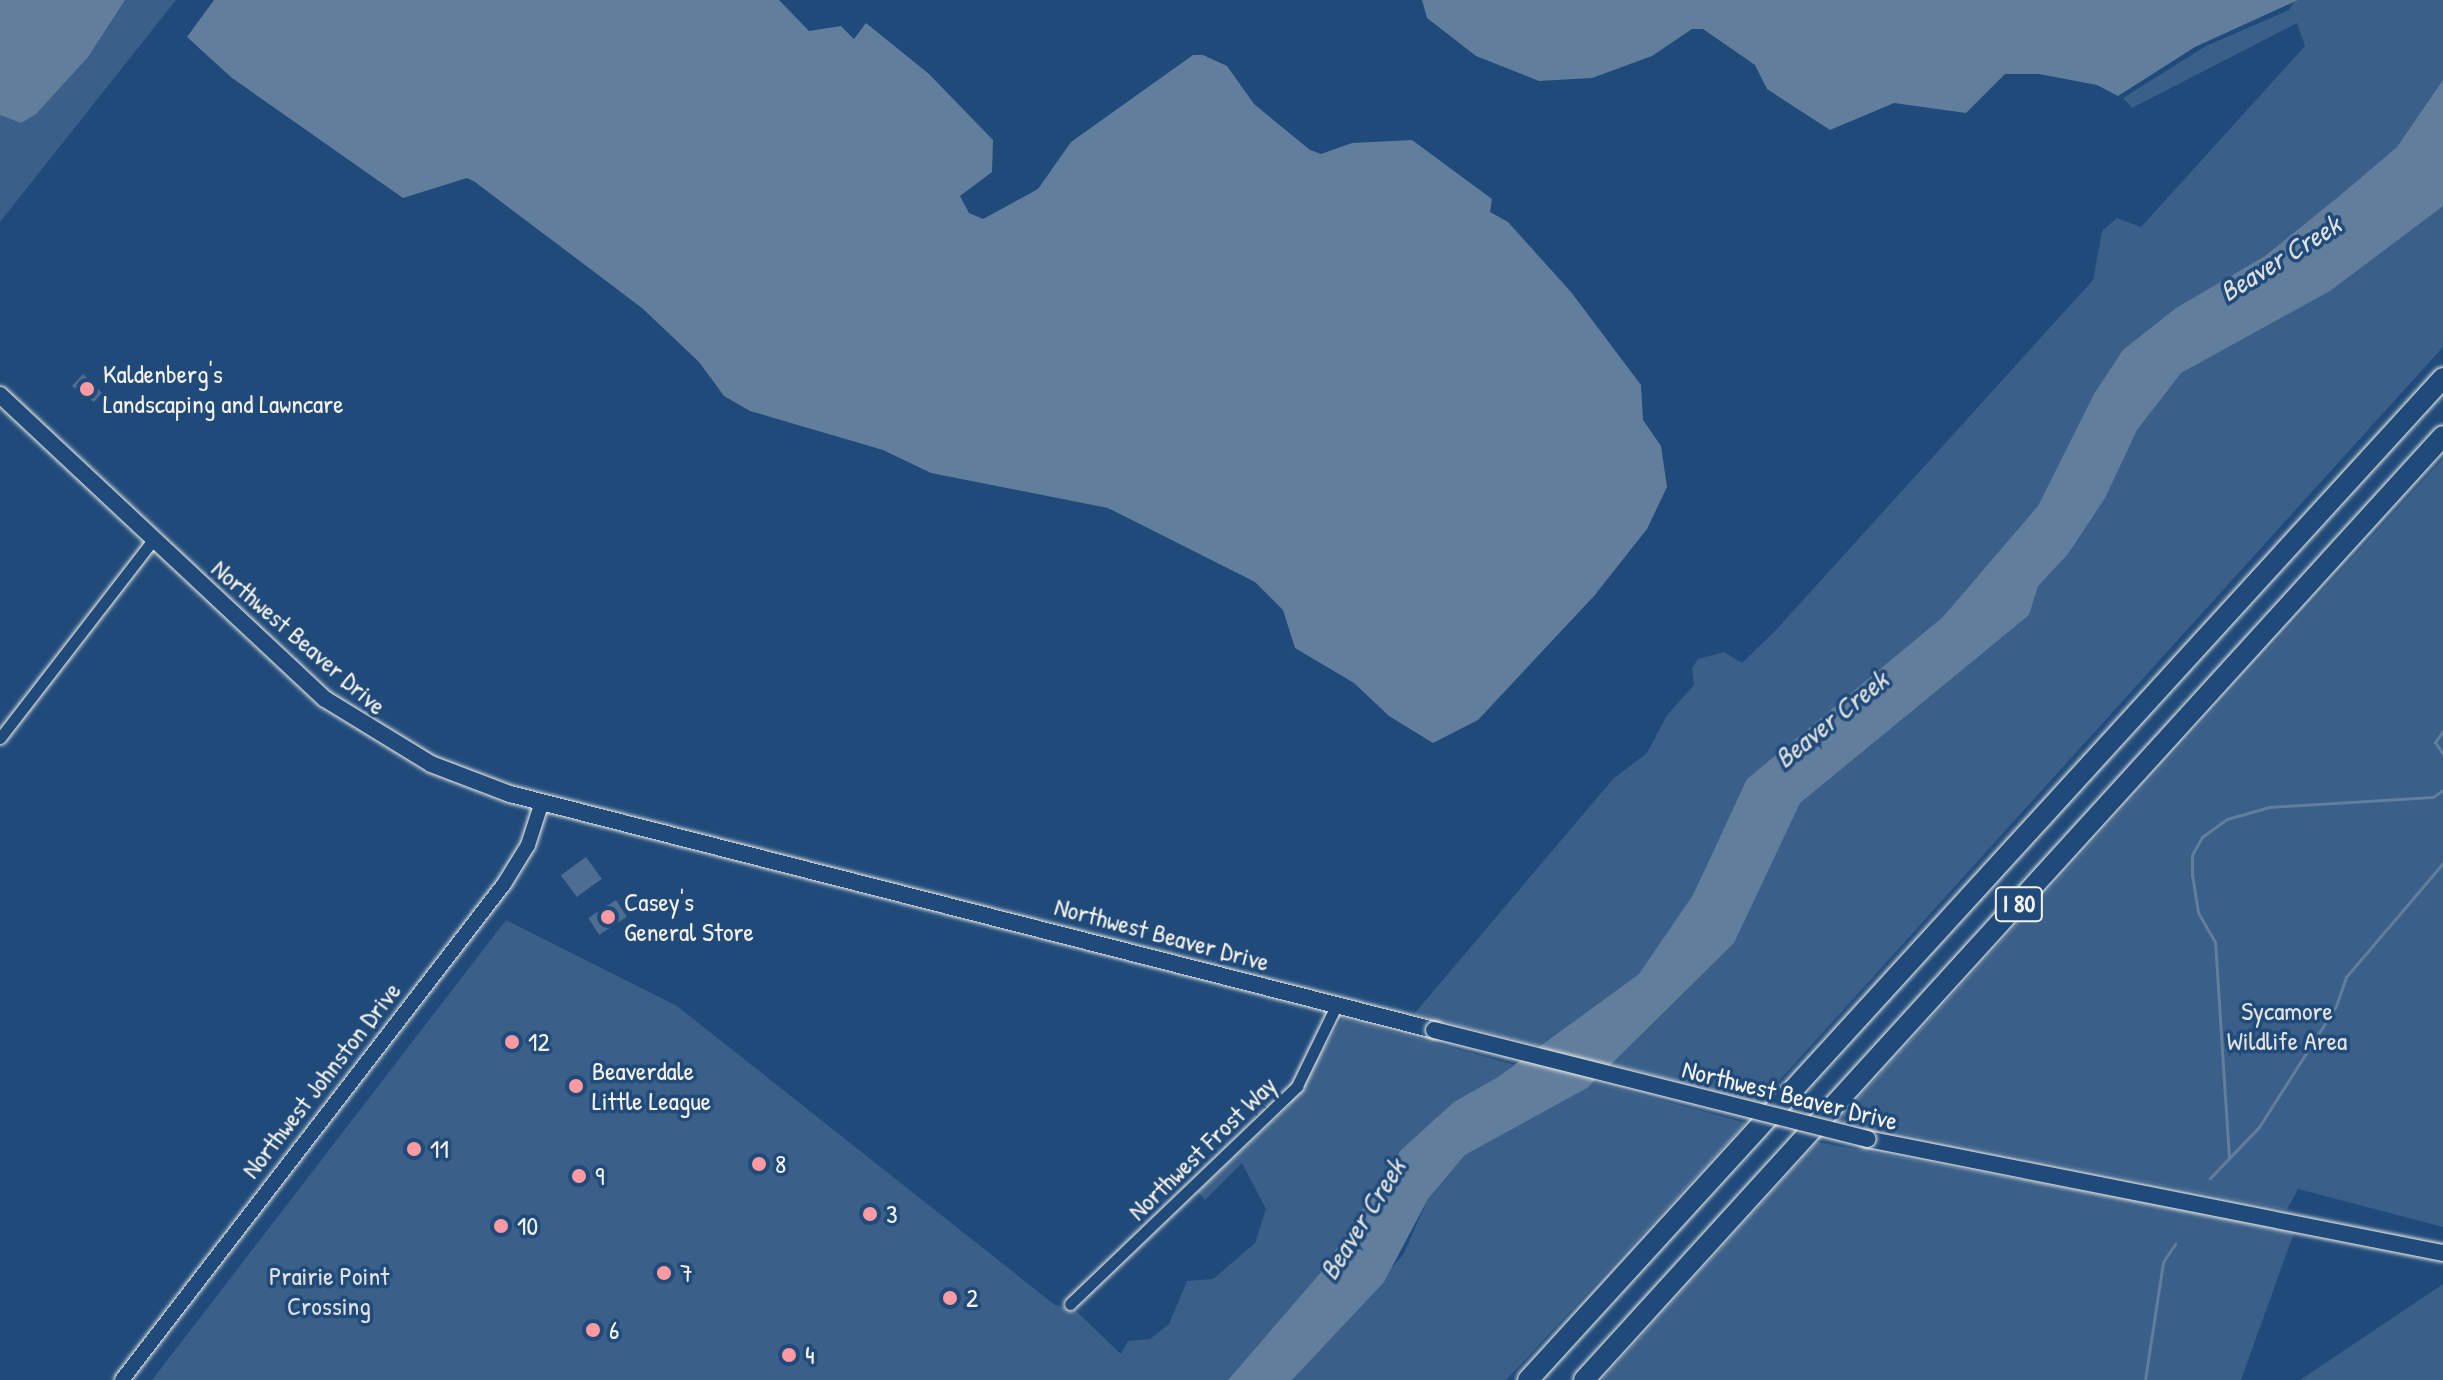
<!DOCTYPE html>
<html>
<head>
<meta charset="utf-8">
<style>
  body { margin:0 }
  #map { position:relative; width:2443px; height:1380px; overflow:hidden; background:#1f4a7a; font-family:"Patrick Hand",sans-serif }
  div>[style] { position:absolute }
  .green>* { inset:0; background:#3a5f88 }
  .water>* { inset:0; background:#627e9d }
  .stream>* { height:3px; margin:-1.5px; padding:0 1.5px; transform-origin:1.5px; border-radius:1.5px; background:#627e9d }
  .building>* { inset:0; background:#4d6e92; transform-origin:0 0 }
  .roads { filter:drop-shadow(0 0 2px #f4f1e8) drop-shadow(0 0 2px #f4f1e8) }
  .minor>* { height:11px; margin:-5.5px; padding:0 5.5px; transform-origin:5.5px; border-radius:5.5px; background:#1f4a7a }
  .tertiary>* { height:14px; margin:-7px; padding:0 7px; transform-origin:7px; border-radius:7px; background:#1f4a7a }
  .secondary>* { height:16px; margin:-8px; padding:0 8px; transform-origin:8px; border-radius:8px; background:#1f4a7a }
  .motorway>* { height:20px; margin:-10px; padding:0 10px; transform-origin:10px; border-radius:10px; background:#1f4a7a }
  .bridges { filter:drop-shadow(0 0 2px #f4f1e8) drop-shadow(0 0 2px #f4f1e8) }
  .secondary-bridge>* { height:16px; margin:-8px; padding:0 8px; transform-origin:8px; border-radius:8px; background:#1f4a7a }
  .dots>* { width:22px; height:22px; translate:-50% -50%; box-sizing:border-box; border:4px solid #1f4a7a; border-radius:50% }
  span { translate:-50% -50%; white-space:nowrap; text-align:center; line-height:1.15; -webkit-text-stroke:7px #1f4a7a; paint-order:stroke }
  .shield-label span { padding:2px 6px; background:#1f4a7a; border:2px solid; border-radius:6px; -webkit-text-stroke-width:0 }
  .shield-label { font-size:24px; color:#f4f1e8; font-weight:700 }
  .poi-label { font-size:26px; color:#f4f1e8 }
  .left { translate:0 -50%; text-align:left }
  .street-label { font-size:26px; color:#f4f1e8 }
  .park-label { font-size:26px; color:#e1e2de }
  .water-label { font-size:28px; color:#dee0dd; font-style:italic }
</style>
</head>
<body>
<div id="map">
  <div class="green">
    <i style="clip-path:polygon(0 0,176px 0,0 222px)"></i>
    <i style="clip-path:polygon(2295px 0,2443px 0,2443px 347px,1760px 1102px,1414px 1014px,1613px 779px,1647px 753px,1667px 715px,1694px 685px,1692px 668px,1698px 659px,1724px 652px,1742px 663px,1776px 630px,2093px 280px,2102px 231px,2117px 218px,2141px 227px,2305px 46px,2297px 23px,2132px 108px,2123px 98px,2206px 46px,2289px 10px)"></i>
    <i style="clip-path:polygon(2443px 459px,2443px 1227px,2298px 1189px,2287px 1210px,1837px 1121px)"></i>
    <i style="clip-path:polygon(506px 920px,677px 1006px,1055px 1305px,1075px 1310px,1121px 1354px,1128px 1341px,1150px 1339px,1169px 1324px,1187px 1281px,1213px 1279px,1255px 1243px,1266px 1209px,1242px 1163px,1205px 1200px,1198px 1192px,1288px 1107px,1343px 1018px,1515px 1065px,1402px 1150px,1321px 1272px,1228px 1380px,152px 1380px)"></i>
    <i style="clip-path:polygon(1593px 1082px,1746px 1123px,1506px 1380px,1292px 1380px,1403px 1255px,1428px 1199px,1465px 1155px)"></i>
    <i style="clip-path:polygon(1817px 1142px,2295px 1230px,2241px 1380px,1602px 1380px)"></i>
    <i style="clip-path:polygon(2443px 1284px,2443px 1380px,2300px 1380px)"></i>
  </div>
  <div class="water">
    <i style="clip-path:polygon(0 0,125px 0,88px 57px,36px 114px,21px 123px,0 115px)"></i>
    <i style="clip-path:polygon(214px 0,779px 0,809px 31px,841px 26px,854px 39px,866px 23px,929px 74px,993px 140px,992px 172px,960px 196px,969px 213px,983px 219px,1038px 189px,1071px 142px,1193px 55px,1203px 55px,1227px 66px,1254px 104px,1310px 150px,1321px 154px,1352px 143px,1412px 140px,1492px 199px,1490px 212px,1508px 222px,1571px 292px,1641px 385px,1643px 420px,1661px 446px,1667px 487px,1647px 529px,1594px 596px,1478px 720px,1433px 743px,1389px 716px,1354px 683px,1295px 648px,1283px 610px,1255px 582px,1108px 508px,931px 473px,883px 450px,750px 411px,724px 396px,699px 362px,642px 308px,475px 182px,467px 178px,403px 198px,232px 78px,187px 37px)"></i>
    <i style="clip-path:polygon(1422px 0,2298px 0,2195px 47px,2118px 96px,2097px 85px,2039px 74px,2005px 74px,1966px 113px,1894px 103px,1830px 130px,1767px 89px,1755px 65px,1703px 29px,1692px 29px,1652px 56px,1592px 78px,1539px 81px,1476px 56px,1427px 18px)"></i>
    <i style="clip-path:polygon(2443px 80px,2443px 206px,2330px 291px,2181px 373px,2137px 430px,2105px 498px,2068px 554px,2038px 586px,2029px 615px,1800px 803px,1734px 943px,1587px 1088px,1465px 1155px,1428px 1199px,1384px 1282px,1292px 1380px,1228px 1380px,1321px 1272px,1401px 1150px,1454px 1102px,1498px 1077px,1639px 974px,1693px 895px,1747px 779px,1943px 617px,2038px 506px,2094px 394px,2123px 350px,2176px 308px,2265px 256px,2337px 198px,2397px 147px)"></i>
  </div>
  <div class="stream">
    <i style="left:2443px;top:731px;width:14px;rotate:126deg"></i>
    <i style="left:2435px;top:742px;width:14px;rotate:56deg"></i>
    <i style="left:2229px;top:1158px;width:216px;rotate:-93.7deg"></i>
    <i style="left:2215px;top:942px;width:34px;rotate:-120deg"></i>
    <i style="left:2198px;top:912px;width:36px;rotate:-99deg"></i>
    <i style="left:2192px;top:876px;width:21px;rotate:-90deg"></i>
    <i style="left:2192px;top:855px;width:21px;rotate:-61deg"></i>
    <i style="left:2202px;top:837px;width:31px;rotate:-36deg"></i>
    <i style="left:2227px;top:819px;width:44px;rotate:-15.9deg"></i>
    <i style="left:2269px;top:807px;width:164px;rotate:-3.5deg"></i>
    <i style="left:2433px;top:797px;width:12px;rotate:-35deg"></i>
    <i style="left:2210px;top:1178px;width:71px;rotate:-46.1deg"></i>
    <i style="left:2259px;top:1127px;width:143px;rotate:-57.5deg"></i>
    <i style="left:2336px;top:1006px;width:31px;rotate:-71deg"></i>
    <i style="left:2346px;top:977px;width:150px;rotate:-49.6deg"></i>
    <i style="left:2145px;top:1380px;width:119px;rotate:-81.3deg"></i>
    <i style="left:2163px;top:1262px;width:22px;rotate:-56deg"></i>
  </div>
  <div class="building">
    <i style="clip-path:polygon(83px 374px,102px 393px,94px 402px,72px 386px)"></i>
    <i style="left:586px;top:857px;width:27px;height:31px;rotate:54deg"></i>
    <i style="left:616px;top:900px;width:20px;height:33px;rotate:57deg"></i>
  </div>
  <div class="roads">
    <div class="minor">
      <i style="left:0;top:738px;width:249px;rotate:-52.3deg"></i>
      <i style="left:1070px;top:1304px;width:315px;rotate:-43.8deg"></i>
      <i style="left:1297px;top:1086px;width:91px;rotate:-64deg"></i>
    </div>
    <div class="tertiary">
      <i style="left:122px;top:1380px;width:626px;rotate:-52.4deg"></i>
      <i style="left:504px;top:884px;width:46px;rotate:-58.4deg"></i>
      <i style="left:528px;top:845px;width:45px;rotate:-72deg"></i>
    </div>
    <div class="secondary">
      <i style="left:0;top:395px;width:445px;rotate:43.1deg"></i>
      <i style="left:325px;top:699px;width:124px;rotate:31.5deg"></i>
      <i style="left:431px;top:764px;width:85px;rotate:20.8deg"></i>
      <i style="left:510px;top:794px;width:954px;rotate:14.33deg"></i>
      <i style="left:1867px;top:1139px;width:587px;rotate:11.2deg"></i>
    </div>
    <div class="motorway">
      <i style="left:1528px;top:1380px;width:1357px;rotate:-47.6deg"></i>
      <i style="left:1584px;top:1380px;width:1276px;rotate:-47.7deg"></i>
    </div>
  </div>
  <div class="bridges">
    <div class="secondary-bridge">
      <i style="left:1434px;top:1030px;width:447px;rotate:14.1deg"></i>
    </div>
  </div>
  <div class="dots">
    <i style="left:87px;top:389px;background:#ff9aa2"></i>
    <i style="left:608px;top:917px;background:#ff9aa2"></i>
    <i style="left:512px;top:1042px;background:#ff9aa2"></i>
    <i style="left:576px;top:1086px;background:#ff9aa2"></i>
    <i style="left:414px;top:1149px;background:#ff9aa2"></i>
    <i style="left:759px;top:1164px;background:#ff9aa2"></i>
    <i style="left:579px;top:1176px;background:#ff9aa2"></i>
    <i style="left:870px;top:1214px;background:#ff9aa2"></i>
    <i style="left:501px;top:1226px;background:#ff9aa2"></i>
    <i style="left:664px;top:1273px;background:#ff9aa2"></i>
    <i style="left:950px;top:1298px;background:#ff9aa2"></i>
    <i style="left:593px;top:1330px;background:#ff9aa2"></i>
    <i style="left:789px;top:1355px;background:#ff9aa2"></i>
  </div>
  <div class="shield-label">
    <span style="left:2019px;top:904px">I 80</span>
  </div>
  <div class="poi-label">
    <span class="left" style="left:103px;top:389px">Kaldenberg's<br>Landscaping and Lawncare</span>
    <span class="left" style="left:624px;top:917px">Casey's<br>General Store</span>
    <span class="left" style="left:528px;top:1042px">12</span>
    <span class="left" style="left:592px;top:1086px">Beaverdale<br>Little League</span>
    <span class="left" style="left:430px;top:1149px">11</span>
    <span class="left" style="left:775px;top:1164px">8</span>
    <span class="left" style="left:595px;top:1176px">9</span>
    <span class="left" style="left:886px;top:1214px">3</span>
    <span class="left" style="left:517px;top:1226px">10</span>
    <span class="left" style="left:680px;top:1273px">7</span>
    <span class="left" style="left:966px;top:1298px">2</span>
    <span class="left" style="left:609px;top:1330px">6</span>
    <span class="left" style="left:805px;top:1355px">4</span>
  </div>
  <div class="street-label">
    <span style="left:299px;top:637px;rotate:41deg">Northwest Beaver Drive</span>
    <span style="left:1162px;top:934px;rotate:15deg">Northwest Beaver Drive</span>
    <span style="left:321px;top:1080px;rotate:-52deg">Northwest Johnston Drive</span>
    <span style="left:1790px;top:1095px;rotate:14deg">Northwest Beaver Drive</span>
    <span style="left:1202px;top:1148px;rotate:-44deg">Northwest Frost Way</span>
  </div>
  <div class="park-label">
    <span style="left:2287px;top:1026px">Sycamore<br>Wildlife Area</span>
    <span style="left:329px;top:1291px">Prairie Point<br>Crossing</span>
  </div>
  <div class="water-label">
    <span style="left:2280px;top:258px;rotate:-32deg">Beaver Creek</span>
    <span style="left:1831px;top:719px;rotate:-39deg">Beaver Creek</span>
    <span style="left:1362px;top:1219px;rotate:-58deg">Beaver Creek</span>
  </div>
</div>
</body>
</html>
